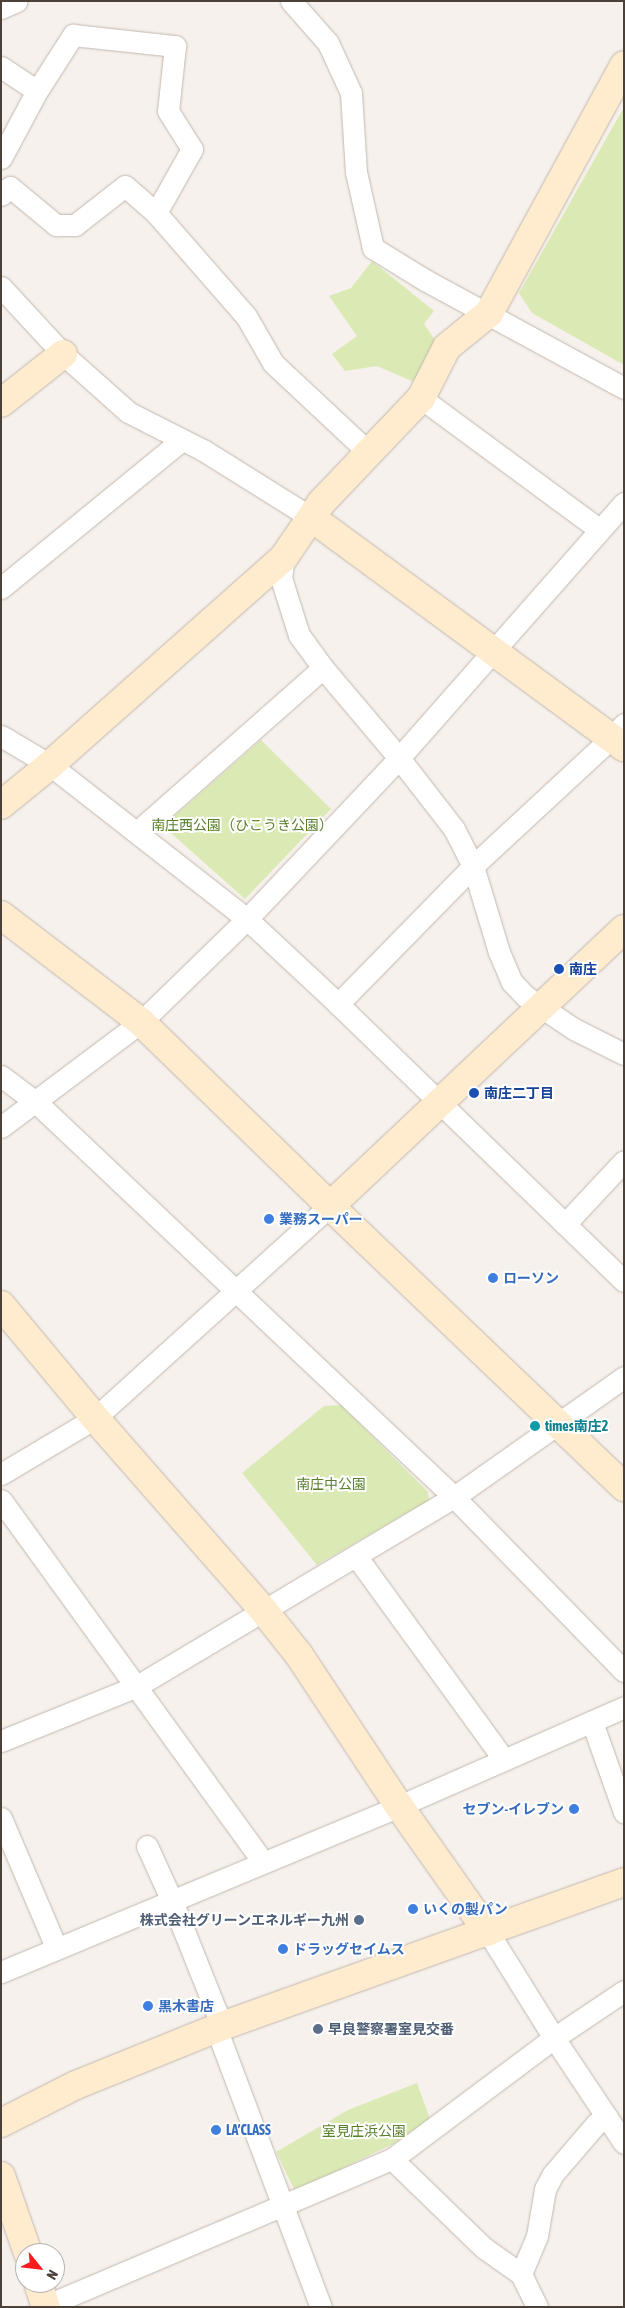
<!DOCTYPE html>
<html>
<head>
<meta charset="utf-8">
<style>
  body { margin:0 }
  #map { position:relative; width:625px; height:2308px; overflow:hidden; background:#f6f1ec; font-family:"Asap Condensed","Noto Sans JP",sans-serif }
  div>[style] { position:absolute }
  .green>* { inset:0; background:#dbeab4 }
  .roads { filter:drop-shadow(0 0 1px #c2b7ae) drop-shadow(0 0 1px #c2b7ae) }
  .street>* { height:21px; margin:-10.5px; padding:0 10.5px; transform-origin:10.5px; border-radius:10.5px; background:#fff }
  .secondary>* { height:28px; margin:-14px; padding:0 14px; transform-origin:14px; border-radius:14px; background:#ffebcd }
  .dots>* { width:14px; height:14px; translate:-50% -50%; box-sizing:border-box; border:2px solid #fff; border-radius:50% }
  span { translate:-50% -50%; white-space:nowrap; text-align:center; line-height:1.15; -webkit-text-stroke:4px #fff; paint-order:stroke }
  .park-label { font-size:14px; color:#587f29 }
  .transit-label { font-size:14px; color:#164399; font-weight:700 }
  .left { translate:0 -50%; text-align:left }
  .shop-label { font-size:14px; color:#366cbe; font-weight:700 }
  .right { translate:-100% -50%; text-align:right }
  .culture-label { font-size:14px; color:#0d838f; font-weight:700 }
  .service-label { font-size:14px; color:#4e5e75; font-weight:700 }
  .frame { position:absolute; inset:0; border:2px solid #4b4139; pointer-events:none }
  .north { position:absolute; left:15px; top:2243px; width:50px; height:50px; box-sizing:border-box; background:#fff; border:1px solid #b7b3b0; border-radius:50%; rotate:119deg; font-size:14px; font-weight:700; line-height:20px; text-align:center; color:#4b4139 }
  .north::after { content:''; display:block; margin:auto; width:18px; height:22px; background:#fd1b1e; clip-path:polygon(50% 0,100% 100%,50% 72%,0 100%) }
</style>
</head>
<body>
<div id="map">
  <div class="green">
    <i style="clip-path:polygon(624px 107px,624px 365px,532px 313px,519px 293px)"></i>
    <i style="clip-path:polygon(372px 261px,434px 311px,424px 324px,435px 340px,414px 382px,377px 366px,345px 371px,332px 354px,357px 336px,329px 296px,351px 288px)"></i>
    <i style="clip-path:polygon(261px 740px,331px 809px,245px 899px,163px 826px)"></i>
    <i style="clip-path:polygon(341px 1405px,428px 1492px,429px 1500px,317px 1565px,242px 1473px,324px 1406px)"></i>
    <i style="clip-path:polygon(417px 2083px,430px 2119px,393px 2144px,295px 2191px,276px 2152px,348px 2110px)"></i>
  </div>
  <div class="roads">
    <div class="street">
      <i style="left:291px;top:1px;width:56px;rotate:48.6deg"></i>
      <i style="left:328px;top:43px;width:55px;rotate:65.3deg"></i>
      <i style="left:351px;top:93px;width:79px;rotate:86.4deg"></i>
      <i style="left:356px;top:172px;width:78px;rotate:77.4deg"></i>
      <i style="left:373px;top:248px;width:61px;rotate:31.6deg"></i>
      <i style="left:425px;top:280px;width:226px;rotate:28.5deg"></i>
      <i style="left:1px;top:8px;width:17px;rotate:-24deg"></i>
      <i style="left:1px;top:67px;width:43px;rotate:33.7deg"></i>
      <i style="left:1px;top:158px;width:76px;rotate:-61.8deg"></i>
      <i style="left:37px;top:91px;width:67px;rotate:-57.3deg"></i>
      <i style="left:73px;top:35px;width:103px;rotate:6.2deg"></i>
      <i style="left:175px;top:46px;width:65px;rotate:96.1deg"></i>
      <i style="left:168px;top:111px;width:45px;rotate:57.7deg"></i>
      <i style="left:192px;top:149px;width:73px;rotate:119.4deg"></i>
      <i style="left:1px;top:195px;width:12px;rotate:-42deg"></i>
      <i style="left:10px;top:187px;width:60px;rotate:39.6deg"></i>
      <i style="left:56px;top:225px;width:19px"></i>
      <i style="left:75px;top:225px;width:63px;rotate:-38deg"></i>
      <i style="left:125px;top:186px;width:41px;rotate:41.1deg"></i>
      <i style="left:156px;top:213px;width:137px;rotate:48.9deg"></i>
      <i style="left:246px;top:316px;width:54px;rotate:60.1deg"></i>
      <i style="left:273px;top:363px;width:130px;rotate:43.1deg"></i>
      <i style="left:1px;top:287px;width:91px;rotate:47.2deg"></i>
      <i style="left:63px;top:354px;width:87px;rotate:41.7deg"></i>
      <i style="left:128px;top:412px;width:84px;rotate:26.9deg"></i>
      <i style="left:203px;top:450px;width:128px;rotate:32deg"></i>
      <i style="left:421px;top:398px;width:222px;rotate:36.4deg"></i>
      <i style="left:284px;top:557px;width:21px;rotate:98deg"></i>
      <i style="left:281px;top:578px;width:60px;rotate:72.5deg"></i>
      <i style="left:299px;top:635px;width:41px;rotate:54deg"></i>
      <i style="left:323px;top:668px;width:118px;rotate:49.8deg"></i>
      <i style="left:399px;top:758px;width:90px;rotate:52.2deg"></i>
      <i style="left:454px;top:829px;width:42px;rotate:62.8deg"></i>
      <i style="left:473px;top:866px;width:90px;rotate:73.2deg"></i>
      <i style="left:499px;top:952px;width:33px;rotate:67deg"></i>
      <i style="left:512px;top:982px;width:19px;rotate:47deg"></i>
      <i style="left:525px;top:996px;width:59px;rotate:34deg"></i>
      <i style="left:574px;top:1029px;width:56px;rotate:26.6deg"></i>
      <i style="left:1px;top:588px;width:234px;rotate:-39.3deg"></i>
      <i style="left:1px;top:736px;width:57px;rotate:30.6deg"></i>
      <i style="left:50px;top:765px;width:250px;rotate:38deg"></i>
      <i style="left:247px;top:919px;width:125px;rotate:43deg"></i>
      <i style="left:338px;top:1004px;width:398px;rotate:44.1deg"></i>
      <i style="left:137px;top:832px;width:248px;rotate:-41.4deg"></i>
      <i style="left:338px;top:1004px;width:193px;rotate:-45.6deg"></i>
      <i style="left:473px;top:866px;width:188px;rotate:-42.8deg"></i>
      <i style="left:611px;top:738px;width:19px;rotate:-47deg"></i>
      <i style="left:1px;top:1076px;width:45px;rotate:36.9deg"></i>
      <i style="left:37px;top:1103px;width:574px;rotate:43.38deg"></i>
      <i style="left:454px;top:1497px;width:243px;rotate:45.7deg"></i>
      <i style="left:1px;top:1127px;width:175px;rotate:-36.9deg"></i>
      <i style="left:141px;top:1022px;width:148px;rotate:-44.2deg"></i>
      <i style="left:247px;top:919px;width:221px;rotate:-46.6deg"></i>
      <i style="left:399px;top:758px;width:340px;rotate:-48.6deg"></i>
      <i style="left:565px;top:1224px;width:86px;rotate:-46.9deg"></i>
      <i style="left:1px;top:1474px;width:109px;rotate:-30.8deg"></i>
      <i style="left:95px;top:1418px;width:316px;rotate:-42.1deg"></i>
      <i style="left:1px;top:1500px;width:447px;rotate:54.1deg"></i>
      <i style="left:356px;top:1556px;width:252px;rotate:54deg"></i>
      <i style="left:592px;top:1722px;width:96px;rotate:70.4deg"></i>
      <i style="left:1px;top:1741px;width:147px;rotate:-22deg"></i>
      <i style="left:137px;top:1686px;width:369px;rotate:-30.8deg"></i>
      <i style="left:454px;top:1497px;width:208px;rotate:-35.2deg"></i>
      <i style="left:1px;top:1818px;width:142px;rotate:66.9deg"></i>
      <i style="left:147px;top:1846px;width:60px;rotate:65.6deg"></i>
      <i style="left:172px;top:1901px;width:135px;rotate:68.2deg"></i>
      <i style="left:488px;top:1932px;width:125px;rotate:58.1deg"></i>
      <i style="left:554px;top:2038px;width:126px;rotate:56.3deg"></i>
      <i style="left:1px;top:1972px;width:431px;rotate:-22.6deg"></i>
      <i style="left:399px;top:1806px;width:246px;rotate:-23.7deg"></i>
      <i style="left:216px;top:2028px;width:298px;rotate:69.4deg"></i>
      <i style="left:392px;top:2159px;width:128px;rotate:44.1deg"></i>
      <i style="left:484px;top:2248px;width:45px;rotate:35.1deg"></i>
      <i style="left:521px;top:2274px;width:37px;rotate:64deg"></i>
      <i style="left:521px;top:2274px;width:41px;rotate:-67.2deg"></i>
      <i style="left:537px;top:2236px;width:48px;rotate:-80.3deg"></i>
      <i style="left:545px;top:2189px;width:17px;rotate:-62deg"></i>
      <i style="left:553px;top:2174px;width:66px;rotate:-49.3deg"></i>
      <i style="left:596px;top:2124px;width:13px;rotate:-32deg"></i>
      <i style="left:43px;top:2307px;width:379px;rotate:-23deg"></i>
      <i style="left:392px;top:2159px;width:202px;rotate:-36.8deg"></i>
      <i style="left:554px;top:2038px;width:84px;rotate:-33.9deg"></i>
    </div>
    <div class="secondary">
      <i style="left:1px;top:403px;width:79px;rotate:-38.3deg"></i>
      <i style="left:312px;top:518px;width:387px;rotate:36.3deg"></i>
      <i style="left:1px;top:805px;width:63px;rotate:-39.2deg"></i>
      <i style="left:50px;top:765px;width:313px;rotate:-41.6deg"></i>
      <i style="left:284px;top:557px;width:65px;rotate:-55.6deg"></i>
      <i style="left:321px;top:503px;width:145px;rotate:-46.4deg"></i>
      <i style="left:421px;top:398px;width:57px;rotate:-63deg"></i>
      <i style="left:447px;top:347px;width:54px;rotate:-39deg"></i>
      <i style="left:489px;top:313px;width:282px;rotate:-61.4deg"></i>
      <i style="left:1px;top:915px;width:176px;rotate:37.4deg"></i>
      <i style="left:141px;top:1022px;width:264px;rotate:44.2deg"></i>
      <i style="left:330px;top:1206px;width:407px;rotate:43.7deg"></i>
      <i style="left:330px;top:1206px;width:404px;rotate:-43.3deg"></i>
      <i style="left:1px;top:1305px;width:147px;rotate:50.2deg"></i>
      <i style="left:95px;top:1418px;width:257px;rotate:48.8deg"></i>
      <i style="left:264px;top:1611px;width:56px;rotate:51.5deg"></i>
      <i style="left:299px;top:1655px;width:181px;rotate:56.5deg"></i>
      <i style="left:399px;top:1806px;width:154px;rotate:54.8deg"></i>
      <i style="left:1px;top:2123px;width:84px;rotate:-26.9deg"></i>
      <i style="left:76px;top:2085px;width:157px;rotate:-22deg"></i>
      <i style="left:222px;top:2026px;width:427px;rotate:-19.7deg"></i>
      <i style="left:1px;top:2176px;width:82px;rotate:70.7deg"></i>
      <i style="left:38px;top:2283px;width:25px;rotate:72deg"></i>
    </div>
  </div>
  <div class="dots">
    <i style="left:559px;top:969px;background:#1a4fb4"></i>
    <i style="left:474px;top:1093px;background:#1a4fb4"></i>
    <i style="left:269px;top:1219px;background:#3f7fe0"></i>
    <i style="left:493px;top:1278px;background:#3f7fe0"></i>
    <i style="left:535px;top:1426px;background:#0f9aa8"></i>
    <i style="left:574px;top:1809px;background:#3f7fe0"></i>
    <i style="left:413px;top:1909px;background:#3f7fe0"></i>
    <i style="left:359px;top:1920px;background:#5c6f8a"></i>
    <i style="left:283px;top:1949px;background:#3f7fe0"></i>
    <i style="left:148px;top:2006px;background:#3f7fe0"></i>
    <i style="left:318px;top:2029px;background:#5c6f8a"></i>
    <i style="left:216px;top:2130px;background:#3f7fe0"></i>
  </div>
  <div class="park-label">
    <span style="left:242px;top:825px">南庄西公園（ひこうき公園）</span>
    <span style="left:331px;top:1484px">南庄中公園</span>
    <span style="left:364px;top:2131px">室見庄浜公園</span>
  </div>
  <div class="transit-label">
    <span class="left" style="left:569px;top:969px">南庄</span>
    <span class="left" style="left:484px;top:1093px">南庄二丁目</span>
  </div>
  <div class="shop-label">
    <span class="left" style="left:279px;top:1219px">業務スーパー</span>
    <span class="left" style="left:503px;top:1278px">ローソン</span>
    <span class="right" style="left:564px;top:1809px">セブン-イレブン</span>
    <span class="left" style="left:423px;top:1909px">いくの製パン</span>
    <span class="left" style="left:293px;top:1949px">ドラッグセイムス</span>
    <span class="left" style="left:158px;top:2006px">黒木書店</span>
    <span class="left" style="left:226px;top:2130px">LA’CLASS</span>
  </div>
  <div class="culture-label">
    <span class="left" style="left:545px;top:1426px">times南庄2</span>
  </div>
  <div class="service-label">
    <span class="right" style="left:349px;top:1920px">株式会社グリーンエネルギー九州</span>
    <span class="left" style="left:328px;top:2029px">早良警察署室見交番</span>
  </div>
  <div class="frame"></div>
  <div class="north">N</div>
</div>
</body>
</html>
